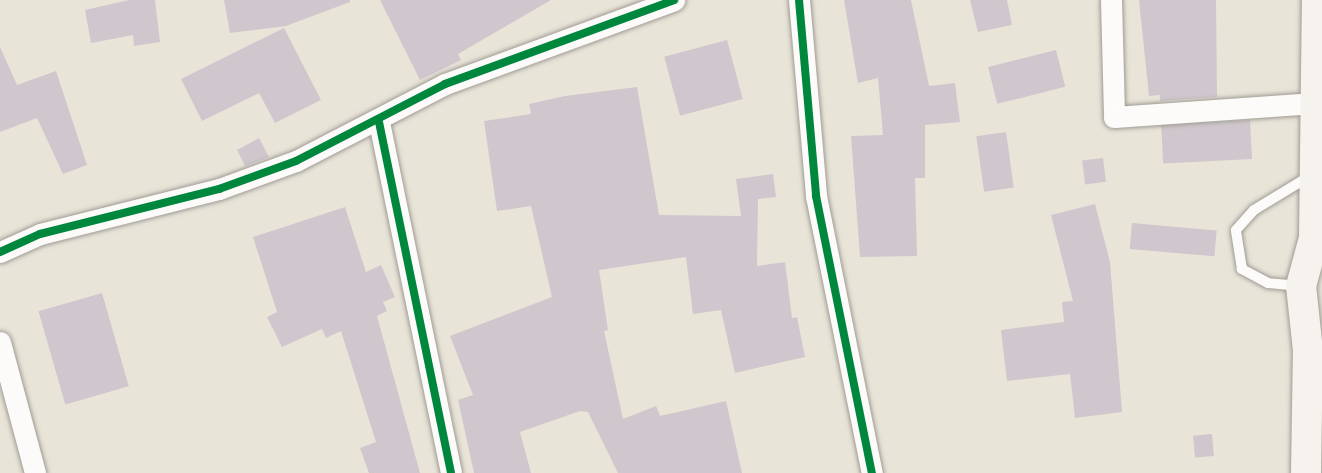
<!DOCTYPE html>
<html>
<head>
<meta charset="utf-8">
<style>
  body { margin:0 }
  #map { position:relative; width:1322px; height:473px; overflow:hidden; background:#e9e4d8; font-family:Dekko,sans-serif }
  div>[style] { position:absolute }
  .building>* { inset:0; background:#cfc7cd; transform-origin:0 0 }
  .roads { filter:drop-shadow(0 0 2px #9f9c95) drop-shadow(0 0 2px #9f9c95) }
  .service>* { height:10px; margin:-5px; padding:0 5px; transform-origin:5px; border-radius:5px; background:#fcfbf9 }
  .minor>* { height:21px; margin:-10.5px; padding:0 10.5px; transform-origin:10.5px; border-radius:10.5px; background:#fcfbf9 }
  .secondary>* { height:30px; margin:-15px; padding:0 15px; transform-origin:15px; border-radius:15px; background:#f6f2ee }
  .cycleway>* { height:8px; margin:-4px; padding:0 4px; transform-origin:4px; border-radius:4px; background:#00873e }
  span { translate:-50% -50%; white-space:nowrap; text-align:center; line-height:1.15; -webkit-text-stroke:5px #f6f6f2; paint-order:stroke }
</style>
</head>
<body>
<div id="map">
  <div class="building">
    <i style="clip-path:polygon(129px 0,155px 0,160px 42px,134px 46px,133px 35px,91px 43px,85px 10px)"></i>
    <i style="clip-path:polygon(224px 0,350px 0,350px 2px,286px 26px,230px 33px)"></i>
    <i style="clip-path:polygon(380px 0,551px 0,458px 54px,461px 60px,420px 80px)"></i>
    <i style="clip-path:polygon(844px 0,911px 0,929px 86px,955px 83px,960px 122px,925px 125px,925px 178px,915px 178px,917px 256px,860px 257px,851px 136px,883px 135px,878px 78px,858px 83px)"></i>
    <i style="clip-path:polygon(970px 0,1007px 0,1012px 25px,978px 32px)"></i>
    <i style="clip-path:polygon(1139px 0,1216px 0,1217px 97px,1160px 101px,1160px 95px,1149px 96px)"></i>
    <i style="clip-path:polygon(284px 28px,321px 100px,275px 123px,259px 93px,202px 121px,181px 79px)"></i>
    <i style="left:727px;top:40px;width:61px;height:65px;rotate:75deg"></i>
    <i style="clip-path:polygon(0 47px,17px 85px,56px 71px,87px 165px,63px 174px,37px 118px,0 132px)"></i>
    <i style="left:1056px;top:50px;width:38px;height:70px;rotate:76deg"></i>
    <i style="clip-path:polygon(637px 87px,659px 215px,741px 216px,736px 179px,773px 174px,776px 197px,758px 199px,757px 266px,785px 262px,792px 318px,797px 317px,805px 357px,735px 373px,721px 310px,693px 314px,686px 257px,599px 270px,608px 330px,604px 331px,623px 419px,656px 406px,660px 416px,726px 401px,742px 473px,618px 473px,588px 412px,580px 411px,520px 432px,531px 473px,474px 473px,458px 400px,473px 395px,450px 336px,552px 297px,531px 206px,497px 211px,484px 121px,531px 114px,529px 104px,565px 96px)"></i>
    <i style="left:1250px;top:120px;width:39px;height:89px;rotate:87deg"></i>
    <i style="left:1006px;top:132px;width:56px;height:30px;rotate:82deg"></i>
    <i style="clip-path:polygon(259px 138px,269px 157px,245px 166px,237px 150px)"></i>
    <i style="left:1103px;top:158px;width:24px;height:21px;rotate:83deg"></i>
    <i style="clip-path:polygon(1095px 204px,1110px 262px,1122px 412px,1075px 418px,1070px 374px,1007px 381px,1001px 330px,1064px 322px,1062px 302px,1073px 301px,1051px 215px)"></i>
    <i style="clip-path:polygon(345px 207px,366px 272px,381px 265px,395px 297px,383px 302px,387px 311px,377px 316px,420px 473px,369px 473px,360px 448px,376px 442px,341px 331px,326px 338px,322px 329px,282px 347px,267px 317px,277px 312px,253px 237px)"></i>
    <i style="left:1132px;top:223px;width:85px;height:26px;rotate:5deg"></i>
    <i style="left:102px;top:293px;width:97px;height:66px;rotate:74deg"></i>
    <i style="left:1212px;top:434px;width:22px;height:19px;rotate:85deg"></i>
  </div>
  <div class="roads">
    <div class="service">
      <i style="left:1301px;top:286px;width:33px;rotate:-175deg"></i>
      <i style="left:1268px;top:283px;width:30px;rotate:-152deg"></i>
      <i style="left:1242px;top:269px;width:39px;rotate:-99deg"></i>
      <i style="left:1236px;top:230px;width:27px;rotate:-48deg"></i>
      <i style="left:1254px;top:210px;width:66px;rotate:-31.3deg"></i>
    </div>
    <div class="minor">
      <i style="left:799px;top:0;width:197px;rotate:85deg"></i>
      <i style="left:816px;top:196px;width:283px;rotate:78.6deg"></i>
      <i style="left:1111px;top:0;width:117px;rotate:88.5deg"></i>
      <i style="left:1114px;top:117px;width:201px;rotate:-4deg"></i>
      <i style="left:379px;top:122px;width:358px;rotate:78.4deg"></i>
      <i style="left:0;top:252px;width:44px;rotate:-24.2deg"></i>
      <i style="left:40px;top:234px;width:185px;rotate:-14.1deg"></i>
      <i style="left:219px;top:189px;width:82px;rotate:-20deg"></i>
      <i style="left:296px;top:161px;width:168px;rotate:-27.3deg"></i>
      <i style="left:445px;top:84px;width:244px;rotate:-20.1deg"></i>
      <i style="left:0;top:342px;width:136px;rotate:75deg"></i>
    </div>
    <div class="secondary">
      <i style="left:1306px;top:473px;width:122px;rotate:-89.1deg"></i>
      <i style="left:1308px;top:351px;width:65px;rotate:-96.1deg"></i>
      <i style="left:1301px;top:286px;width:50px;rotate:-74.8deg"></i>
      <i style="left:1314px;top:238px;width:238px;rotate:-89.3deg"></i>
    </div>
  </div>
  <div class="cycleway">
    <i style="left:799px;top:0;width:197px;rotate:85deg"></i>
    <i style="left:816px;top:196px;width:283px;rotate:78.6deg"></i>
    <i style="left:379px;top:122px;width:358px;rotate:78.4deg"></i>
    <i style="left:0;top:252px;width:44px;rotate:-24.2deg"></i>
    <i style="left:40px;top:234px;width:185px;rotate:-14.1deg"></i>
    <i style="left:219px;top:189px;width:82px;rotate:-20deg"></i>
    <i style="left:296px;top:161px;width:168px;rotate:-27.3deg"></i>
    <i style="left:445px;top:84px;width:244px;rotate:-20.1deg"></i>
  </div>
</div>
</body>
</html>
